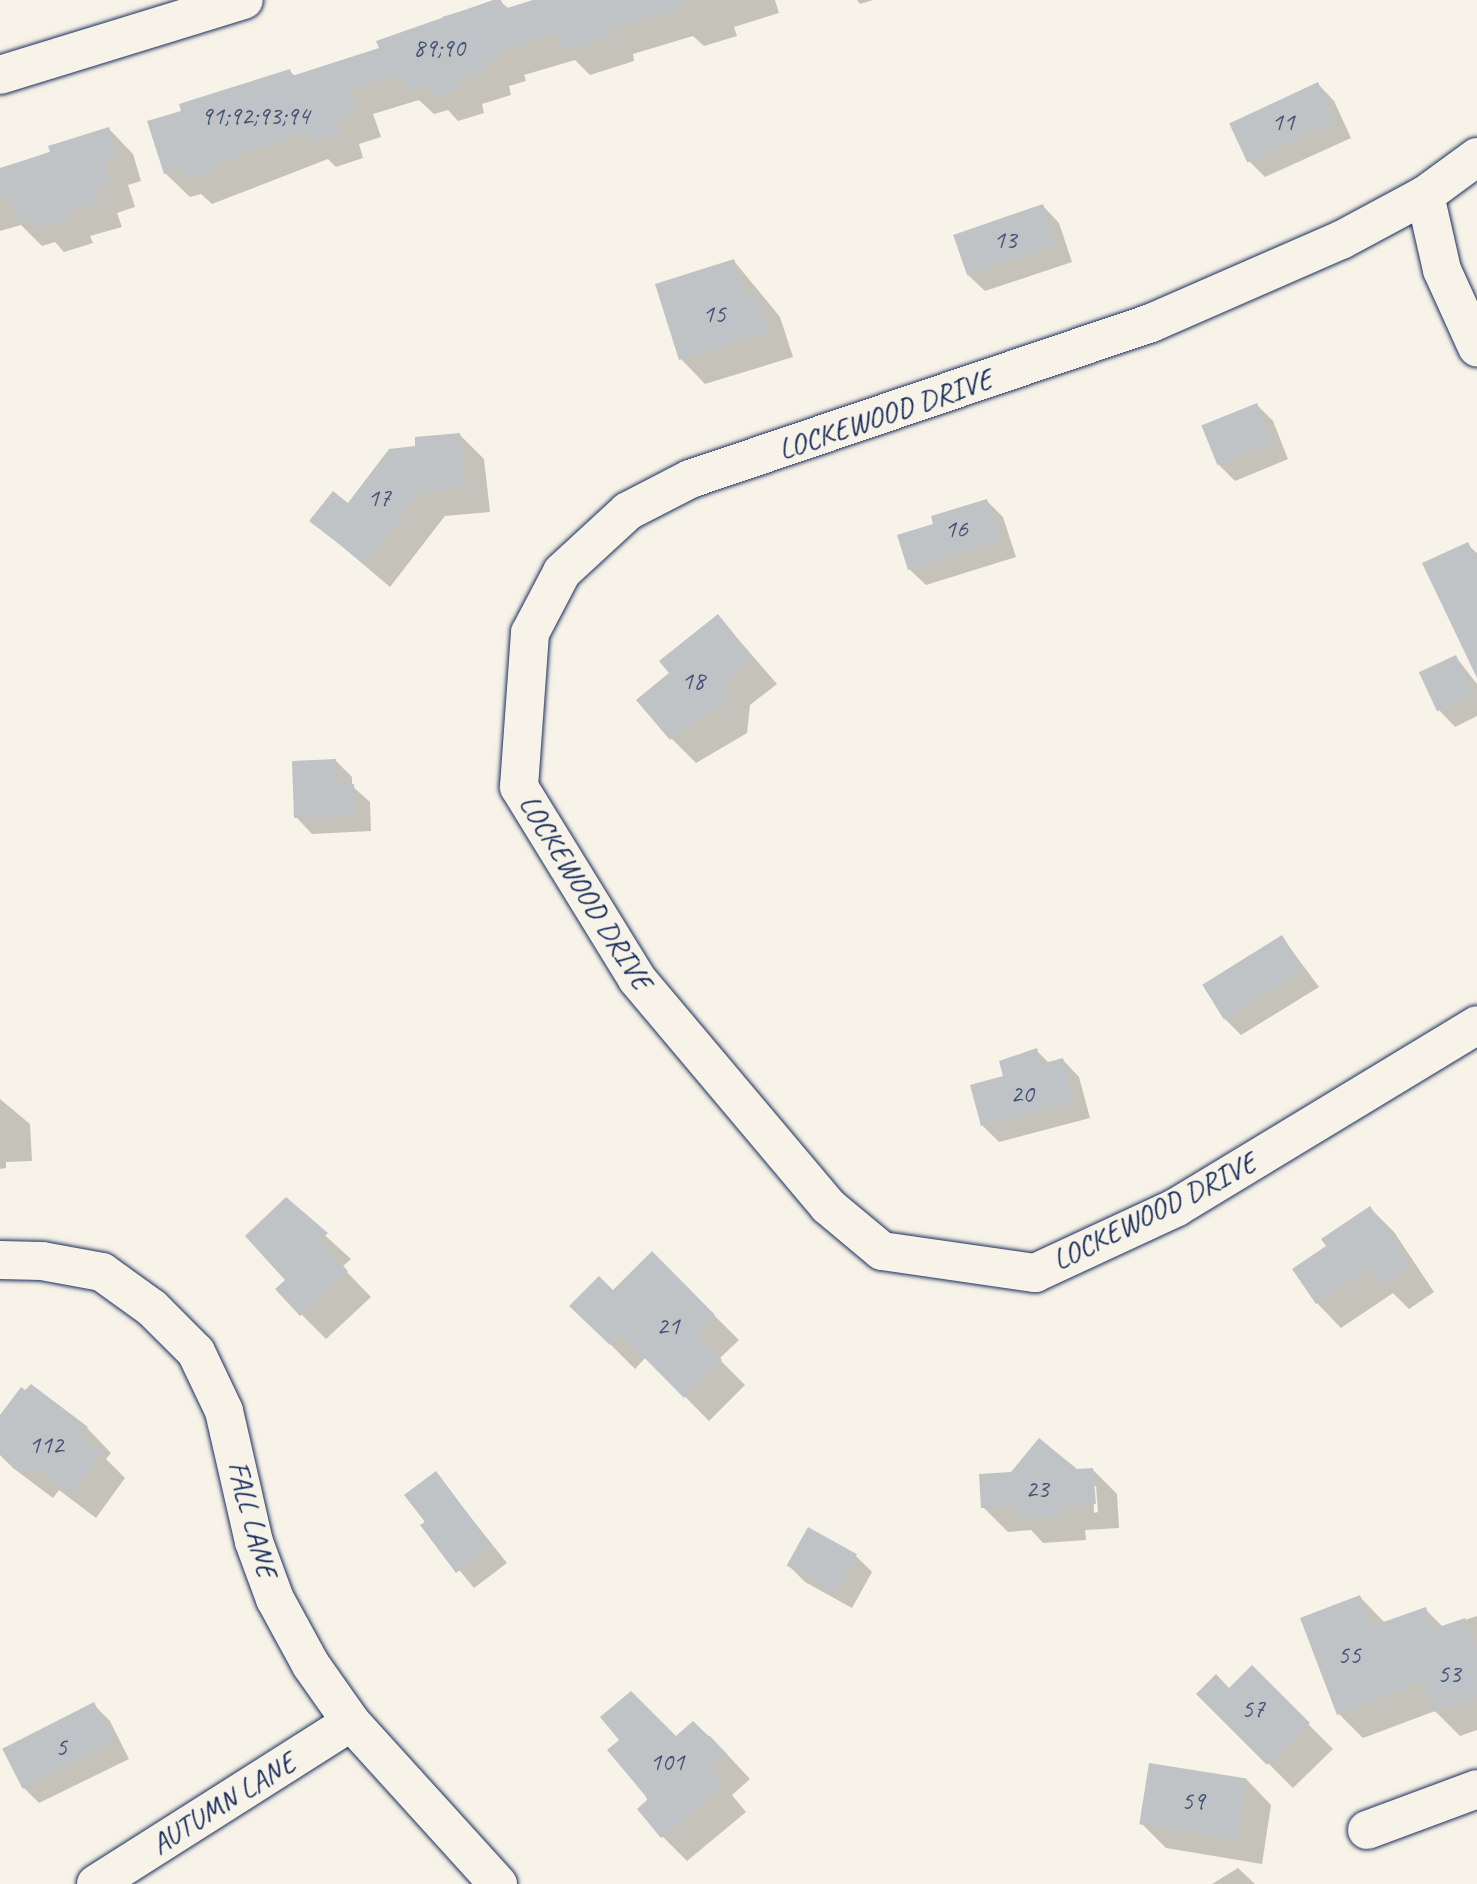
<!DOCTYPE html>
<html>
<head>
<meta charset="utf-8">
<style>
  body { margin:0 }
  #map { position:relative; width:1477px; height:1884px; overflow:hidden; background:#f7f3e8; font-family:Caveat,sans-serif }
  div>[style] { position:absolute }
  .shadow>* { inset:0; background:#0003 }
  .building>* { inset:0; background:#c0c3c5; transform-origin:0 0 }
  .roads { filter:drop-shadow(0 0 2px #1b2f5e) drop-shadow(0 0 2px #1b2f5e) }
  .minor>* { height:38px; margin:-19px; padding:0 19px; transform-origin:19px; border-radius:19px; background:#f7f3e8 }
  span { translate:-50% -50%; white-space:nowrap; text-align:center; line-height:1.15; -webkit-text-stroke:5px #f7f3e8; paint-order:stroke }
  .number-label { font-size:26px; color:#445478 }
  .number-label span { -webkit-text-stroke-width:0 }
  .street-label { font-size:30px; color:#1b2f5e }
</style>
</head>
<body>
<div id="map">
  <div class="shadow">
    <i style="clip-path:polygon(499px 0,509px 9px,535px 0,775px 0,779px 13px,734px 27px,737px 36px,704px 46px,693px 36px,633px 54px,634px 61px,590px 75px,575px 60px,524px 75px,526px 81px,509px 86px,511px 95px,482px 104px,484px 113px,458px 121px,448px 110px,434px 114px,419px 100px,373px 114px,381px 137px,359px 144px,363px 158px,336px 167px,328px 159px,212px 204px,201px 194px,190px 197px,165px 173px,183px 112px,290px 71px,296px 77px,381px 50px,444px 22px,442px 17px)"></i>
    <i style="clip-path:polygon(857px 0,873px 0,860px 4px)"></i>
    <i style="clip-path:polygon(1318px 84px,1334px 101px,1351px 138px,1265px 177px,1249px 161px)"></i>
    <i style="clip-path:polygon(109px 129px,133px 154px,141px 181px,128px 185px,135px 207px,117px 213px,122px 227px,90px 236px,93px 243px,64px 252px,55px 242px,42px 246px,21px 225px,0 231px,0 171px)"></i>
    <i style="clip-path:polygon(1043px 206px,1059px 223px,1072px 262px,985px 291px,968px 275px,956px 235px)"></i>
    <i style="clip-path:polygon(734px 261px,780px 317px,793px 357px,705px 384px,681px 359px)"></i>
    <i style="clip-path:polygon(1257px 405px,1273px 421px,1288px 459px,1235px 481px,1219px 465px)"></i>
    <i style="clip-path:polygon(459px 434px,484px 459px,490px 512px,445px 516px,390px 587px,312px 521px,348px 506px,417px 448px)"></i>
    <i style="clip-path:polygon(987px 501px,1003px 517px,1016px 557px,926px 585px,909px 569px,936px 525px)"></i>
    <i style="clip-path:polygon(1467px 544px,1477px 553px,1477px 665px)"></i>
    <i style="clip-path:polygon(718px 616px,777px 684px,750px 705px,747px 733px,696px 763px,672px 739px,672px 673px)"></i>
    <i style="clip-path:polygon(1456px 657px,1477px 684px,1477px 716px,1455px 727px,1439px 710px)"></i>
    <i style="clip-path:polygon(335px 760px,352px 777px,352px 786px,370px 802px,371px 831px,312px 834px,296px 817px)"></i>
    <i style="clip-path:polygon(1282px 937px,1319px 987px,1241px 1035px,1225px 1019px)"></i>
    <i style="clip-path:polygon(1036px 1050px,1050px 1064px,1063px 1060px,1079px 1077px,1090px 1118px,999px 1142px,982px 1125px,1006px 1078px)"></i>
    <i style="clip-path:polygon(0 1099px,30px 1124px,32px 1161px,6px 1162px,6px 1168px,0 1169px)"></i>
    <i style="clip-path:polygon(286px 1200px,351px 1259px,342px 1267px,371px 1297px,326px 1339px,301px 1314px,288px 1280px)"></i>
    <i style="clip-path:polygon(1370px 1208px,1394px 1232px,1434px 1292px,1409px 1309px,1393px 1293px,1341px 1328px,1317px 1303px,1329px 1247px)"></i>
    <i style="clip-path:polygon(652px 1254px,739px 1340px,719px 1359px,745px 1385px,709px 1421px,646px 1357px,635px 1369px,572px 1306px,613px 1293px)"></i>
    <i style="clip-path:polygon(0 1428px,87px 1428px,111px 1453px,106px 1459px,125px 1478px,96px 1518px,59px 1490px,53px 1498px,13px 1468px,0 1455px)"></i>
    <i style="clip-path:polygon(evenodd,1093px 1470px,1117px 1494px,1119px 1528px,1085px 1530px,1086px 1540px,1043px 1543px,1031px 1530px,1008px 1532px,983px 1507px,1076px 1471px,1093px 1470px,1093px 1486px,1096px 1486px,1098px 1512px,1094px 1513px,1093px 1486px)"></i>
    <i style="clip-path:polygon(436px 1474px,507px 1563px,474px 1588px,423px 1526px)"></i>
    <i style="clip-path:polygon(856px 1556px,872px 1572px,852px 1608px,805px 1582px,789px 1566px)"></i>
    <i style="clip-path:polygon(1360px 1597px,1385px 1623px,1425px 1609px,1443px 1627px,1477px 1616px,1477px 1730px,1460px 1736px,1435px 1711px,1363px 1738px,1339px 1714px)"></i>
    <i style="clip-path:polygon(1252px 1668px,1333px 1749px,1293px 1788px,1199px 1694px,1229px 1690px)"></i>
    <i style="clip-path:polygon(94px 1705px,110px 1721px,129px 1759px,39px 1803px,23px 1787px)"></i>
    <i style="clip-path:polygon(710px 1736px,750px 1779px,732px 1795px,746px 1812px,687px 1861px,663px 1837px,622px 1740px)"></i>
    <i style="clip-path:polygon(1247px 1780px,1271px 1805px,1262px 1864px,1166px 1848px,1141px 1823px)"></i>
    <i style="clip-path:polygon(1238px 1868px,1255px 1884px,1212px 1884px)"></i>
  </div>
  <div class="building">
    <i style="clip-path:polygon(493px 0,501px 0,504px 9px,533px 0,684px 0,685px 7px,609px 30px,611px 37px,564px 51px,558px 33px,501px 51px,502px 56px,485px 62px,488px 71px,458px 80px,461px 88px,432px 97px,428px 85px,408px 91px,402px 74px,350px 89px,357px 113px,336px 120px,340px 133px,310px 143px,307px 133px,242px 154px,215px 165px,216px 171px,185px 180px,182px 168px,164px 174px,147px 121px,181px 111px,179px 104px,290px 69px,292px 76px,379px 48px,376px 41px)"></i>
    <i style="left:1318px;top:82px;width:43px;height:98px;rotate:65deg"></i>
    <i style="clip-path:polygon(109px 127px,118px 156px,104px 160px,111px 183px,94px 188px,98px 202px,67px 212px,70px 219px,38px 228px,35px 217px,16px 223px,9px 197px,0 200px,0 168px,50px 152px,48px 146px)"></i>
    <i style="left:1043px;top:204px;width:43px;height:95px;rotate:71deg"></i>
    <i style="clip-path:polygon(734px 259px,745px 295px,756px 291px,769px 332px,679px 360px,655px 284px)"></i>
    <i style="left:1257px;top:403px;width:43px;height:60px;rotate:68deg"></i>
    <i style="clip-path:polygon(460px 433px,466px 488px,421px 492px,365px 564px,309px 521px,333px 491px,348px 503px,389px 449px,415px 446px,415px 437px)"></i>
    <i style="clip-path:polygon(987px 499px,1001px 541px,908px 570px,897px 535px,933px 524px,931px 516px)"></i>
    <i style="clip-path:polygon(1468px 542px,1477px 561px,1477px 678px,1422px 563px)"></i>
    <i style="clip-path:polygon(718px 614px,753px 658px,726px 681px,723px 708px,702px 717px,670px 740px,636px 700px,669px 673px,659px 661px)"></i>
    <i style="left:1456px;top:655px;width:43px;height:41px;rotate:65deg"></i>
    <i style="clip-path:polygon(336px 759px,337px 785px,354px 784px,356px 816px,294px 818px,292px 761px)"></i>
    <i style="left:1282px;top:935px;width:41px;height:94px;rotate:58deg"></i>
    <i style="clip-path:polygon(1037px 1048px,1041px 1064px,1063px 1058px,1074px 1102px,981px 1126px,970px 1085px,1003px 1076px,999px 1061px)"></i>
    <i style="clip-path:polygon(286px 1197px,328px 1233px,319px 1241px,348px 1271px,300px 1316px,275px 1289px,285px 1280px,245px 1236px)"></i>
    <i style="clip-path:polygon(1370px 1206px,1411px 1267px,1383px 1286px,1371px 1266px,1316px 1304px,1292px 1269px,1326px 1246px,1321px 1239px)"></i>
    <i style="clip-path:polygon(652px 1251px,715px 1315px,696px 1333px,722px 1360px,684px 1398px,621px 1334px,610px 1345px,569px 1306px,599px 1276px,613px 1290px)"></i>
    <i style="clip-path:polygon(31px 1384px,88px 1427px,80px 1437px,102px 1453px,70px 1495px,34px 1467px,28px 1475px,0 1454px,0 1415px,21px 1387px,25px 1390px)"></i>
    <i style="clip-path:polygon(1039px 1438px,1077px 1469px,1093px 1468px,1096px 1504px,1062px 1506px,1062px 1516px,1017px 1519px,1016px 1506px,981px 1508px,979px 1474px,1011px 1472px)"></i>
    <i style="clip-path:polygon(436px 1471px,492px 1546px,456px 1573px,420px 1525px,425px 1522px,404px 1495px)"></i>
    <i style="left:808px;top:1527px;width:56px;height:44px;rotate:29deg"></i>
    <i style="clip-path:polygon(1360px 1595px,1372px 1626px,1426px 1607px,1433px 1629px,1465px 1618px,1477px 1651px,1477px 1697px,1433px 1712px,1423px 1682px,1337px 1715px,1300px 1618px)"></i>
    <i style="clip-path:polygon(1252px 1665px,1310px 1723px,1267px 1765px,1196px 1694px,1216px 1674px,1229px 1688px)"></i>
    <i style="clip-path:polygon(631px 1691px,676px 1736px,693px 1721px,727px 1754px,708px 1769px,723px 1786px,661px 1838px,637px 1809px,648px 1799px,607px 1750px,619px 1740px,600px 1717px)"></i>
    <i style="left:94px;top:1702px;width:45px;height:103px;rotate:63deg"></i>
    <i style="left:1149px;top:1763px;width:99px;height:62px;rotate:9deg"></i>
  </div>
  <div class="roads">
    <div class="minor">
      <i style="left:0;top:75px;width:255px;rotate:-17.1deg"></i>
      <i style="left:1477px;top:157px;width:64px;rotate:143.8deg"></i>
      <i style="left:1425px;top:195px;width:95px;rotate:151.8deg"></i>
      <i style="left:1341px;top:240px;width:207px;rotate:156.4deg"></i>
      <i style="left:1151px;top:323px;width:487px;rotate:161.3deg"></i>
      <i style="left:690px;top:479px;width:70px;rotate:152.7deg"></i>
      <i style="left:628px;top:511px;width:90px;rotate:137.3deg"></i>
      <i style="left:562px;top:572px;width:69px;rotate:117.7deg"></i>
      <i style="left:530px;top:633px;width:154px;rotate:94.1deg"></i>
      <i style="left:519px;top:787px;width:225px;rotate:58.4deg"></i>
      <i style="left:637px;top:979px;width:297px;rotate:49.9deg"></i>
      <i style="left:828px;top:1206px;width:70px;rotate:39.8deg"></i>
      <i style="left:882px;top:1251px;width:155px;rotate:8.2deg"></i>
      <i style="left:1035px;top:1273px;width:157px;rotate:-24.9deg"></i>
      <i style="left:1177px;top:1207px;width:351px;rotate:-31.2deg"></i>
      <i style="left:1425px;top:195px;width:77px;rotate:77.2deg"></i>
      <i style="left:1442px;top:270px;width:85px;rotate:65.6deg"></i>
      <i style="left:0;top:1260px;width:42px;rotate:1.4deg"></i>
      <i style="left:42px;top:1261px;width:61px;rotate:10.4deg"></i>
      <i style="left:102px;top:1272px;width:62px;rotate:35.8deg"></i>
      <i style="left:152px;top:1308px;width:62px;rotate:45deg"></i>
      <i style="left:196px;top:1352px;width:65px;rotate:64.6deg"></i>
      <i style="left:224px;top:1411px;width:134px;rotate:77.1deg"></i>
      <i style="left:254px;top:1542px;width:61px;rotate:69.8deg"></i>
      <i style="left:275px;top:1599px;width:75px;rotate:61.4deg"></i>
      <i style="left:311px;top:1665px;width:70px;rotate:54.9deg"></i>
      <i style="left:351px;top:1722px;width:219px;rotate:47.8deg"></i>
      <i style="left:1367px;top:1830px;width:117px;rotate:-20.4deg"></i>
      <i style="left:96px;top:1884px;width:302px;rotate:-32.4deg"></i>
    </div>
  </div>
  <div class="number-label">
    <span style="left:439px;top:48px">89;90</span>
    <span style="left:255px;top:116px">91;92;93;94</span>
    <span style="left:1283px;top:122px">11</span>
    <span style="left:1005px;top:240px">13</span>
    <span style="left:714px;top:314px">15</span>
    <span style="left:379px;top:498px">17</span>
    <span style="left:956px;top:529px">16</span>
    <span style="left:693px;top:681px">18</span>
    <span style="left:1022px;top:1094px">20</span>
    <span style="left:668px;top:1326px">21</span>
    <span style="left:46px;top:1445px">112</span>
    <span style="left:1037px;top:1489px">23</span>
    <span style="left:1349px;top:1655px">55</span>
    <span style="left:1449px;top:1674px">53</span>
    <span style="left:1253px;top:1709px">57</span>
    <span style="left:61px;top:1747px">5</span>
    <span style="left:667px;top:1762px">101</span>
    <span style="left:1193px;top:1801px">59</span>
  </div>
  <div class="street-label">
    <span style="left:885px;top:414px;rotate:-19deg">LOCKEWOOD DRIVE</span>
    <span style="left:586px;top:892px;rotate:58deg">LOCKEWOOD DRIVE</span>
    <span style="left:1154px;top:1211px;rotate:-27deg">LOCKEWOOD DRIVE</span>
    <span style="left:253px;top:1519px;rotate:75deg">FALL LANE</span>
    <span style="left:223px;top:1803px;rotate:-32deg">AUTUMN LANE</span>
  </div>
</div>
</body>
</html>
